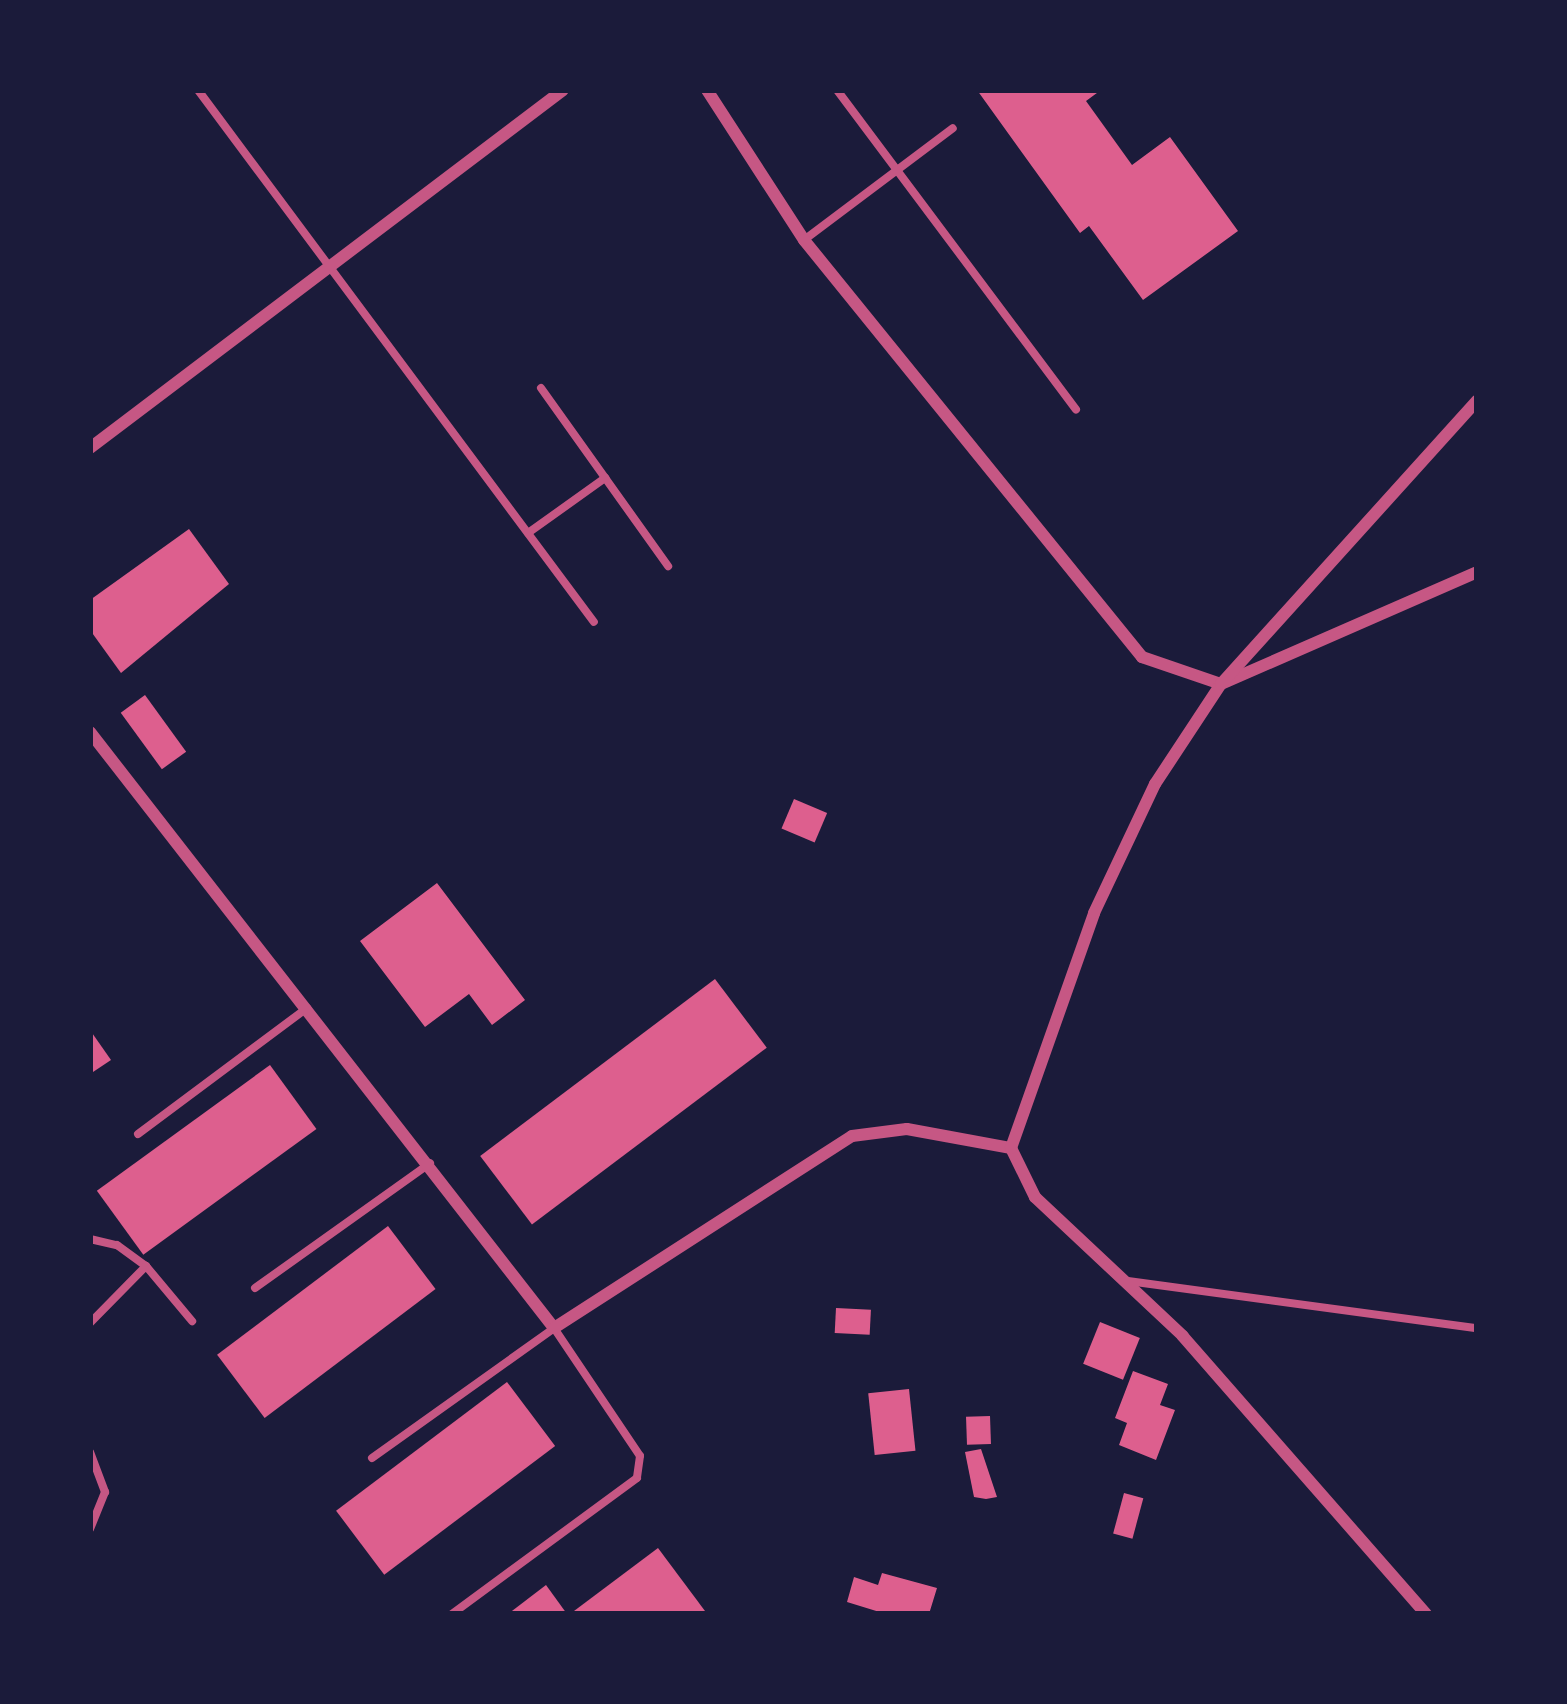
<!DOCTYPE html>
<html>
<head>
<meta charset="utf-8">
<style>
  body { margin:0 }
  #map { position:relative; width:1567px; height:1704px; overflow:hidden; background:#1b1b3a; font-family:"PT Sans Narrow",sans-serif }
  div>[style] { position:absolute }
  .building>* { inset:0; background:#dd5f8e; transform-origin:0 0 }
  .service>* { height:8px; margin:-4px; padding:0 4px; transform-origin:4px; border-radius:4px; background:#c65784 }
  .minor>* { height:12px; margin:-6px; padding:0 6px; transform-origin:6px; border-radius:6px; background:#c65784 }
  span { translate:-50% -50%; white-space:nowrap; text-align:center; line-height:1.15; -webkit-text-stroke:12px #1b1b3a; paint-order:stroke }
  .frame { position:absolute; inset:0; border:93px solid #1b1b3a; pointer-events:none }
</style>
</head>
<body>
<div id="map">
  <div class="building">
    <i style="clip-path:polygon(977px 90px,1101px 90px,1086px 101px,1132px 165px,1170px 137px,1238px 231px,1143px 300px,1089px 226px,1080px 233px)"></i>
    <i style="clip-path:polygon(189px 529px,229px 584px,121px 673px,90px 630px,90px 600px)"></i>
    <i style="left:145px;top:695px;width:70px;height:30px;rotate:54deg"></i>
    <i style="left:794px;top:799px;width:36px;height:32px;rotate:23deg"></i>
    <i style="clip-path:polygon(437px 883px,525px 1000px,492px 1025px,469px 994px,425px 1027px,360px 941px)"></i>
    <i style="left:715px;top:979px;width:86px;height:294px;rotate:53deg"></i>
    <i style="clip-path:polygon(90px 1030px,111px 1060px,90px 1074px)"></i>
    <i style="left:270px;top:1065px;width:79px;height:214px;rotate:54deg"></i>
    <i style="left:388px;top:1226px;width:79px;height:214px;rotate:53deg"></i>
    <i style="left:836px;top:1308px;width:35px;height:25px;rotate:3deg"></i>
    <i style="left:1100px;top:1322px;width:43px;height:45px;rotate:22deg"></i>
    <i style="clip-path:polygon(1133px 1371px,1168px 1384px,1160px 1405px,1175px 1410px,1156px 1460px,1119px 1445px,1127px 1423px,1115px 1418px)"></i>
    <i style="left:507px;top:1382px;width:80px;height:214px;rotate:53deg"></i>
    <i style="left:909px;top:1389px;width:62px;height:41px;rotate:84deg"></i>
    <i style="left:990px;top:1416px;width:28px;height:24px;rotate:88deg"></i>
    <i style="clip-path:polygon(981px 1449px,997px 1497px,986px 1499px,974px 1497px,965px 1452px)"></i>
    <i style="left:1124px;top:1493px;width:20px;height:42px;rotate:15deg"></i>
    <i style="clip-path:polygon(658px 1548px,705px 1611px,570px 1614px)"></i>
    <i style="clip-path:polygon(882px 1573px,937px 1588px,929px 1614px,886px 1614px,847px 1602px,854px 1577px,878px 1585px)"></i>
    <i style="clip-path:polygon(546px 1585px,567px 1614px,508px 1614px)"></i>
  </div>
  <div class="service">
    <i style="left:198px;top:90px;width:663px;rotate:53.34deg"></i>
    <i style="left:837px;top:90px;width:399px;rotate:53.2deg"></i>
    <i style="left:804px;top:240px;width:186px;rotate:-36.9deg"></i>
    <i style="left:541px;top:388px;width:219px;rotate:54.5deg"></i>
    <i style="left:528px;top:533px;width:95px;rotate:-35.5deg"></i>
    <i style="left:138px;top:1134px;width:211px;rotate:-36.7deg"></i>
    <i style="left:90px;top:1239px;width:28px;rotate:13deg"></i>
    <i style="left:117px;top:1245px;width:36px;rotate:36deg"></i>
    <i style="left:146px;top:1266px;width:72px;rotate:50.1deg"></i>
    <i style="left:1128px;top:1281px;width:352px;rotate:7.7deg"></i>
    <i style="left:255px;top:1288px;width:215px;rotate:-35.5deg"></i>
    <i style="left:90px;top:1323px;width:80px;rotate:-45.5deg"></i>
    <i style="left:90px;top:1452px;width:43px;rotate:69.4deg"></i>
    <i style="left:105px;top:1492px;width:40px;rotate:112deg"></i>
    <i style="left:372px;top:1458px;width:224px;rotate:-35.5deg"></i>
    <i style="left:554px;top:1328px;width:154px;rotate:56.1deg"></i>
    <i style="left:640px;top:1456px;width:22px;rotate:98deg"></i>
    <i style="left:637px;top:1478px;width:230px;rotate:143.7deg"></i>
  </div>
  <div class="minor">
    <i style="left:707px;top:90px;width:179px;rotate:57.1deg"></i>
    <i style="left:804px;top:240px;width:537px;rotate:50.97deg"></i>
    <i style="left:1142px;top:657px;width:83px;rotate:18.9deg"></i>
    <i style="left:1221px;top:684px;width:279px;rotate:-23.6deg"></i>
    <i style="left:90px;top:448px;width:593px;rotate:-37.12deg"></i>
    <i style="left:90px;top:732px;width:755px;rotate:52.1deg"></i>
    <i style="left:554px;top:1328px;width:354px;rotate:-32.8deg"></i>
    <i style="left:852px;top:1136px;width:55px;rotate:-7.3deg"></i>
    <i style="left:907px;top:1129px;width:106px;rotate:10.4deg"></i>
    <i style="left:1426px;top:1614px;width:369px;rotate:-131.2deg"></i>
    <i style="left:1183px;top:1336px;width:203px;rotate:-136.8deg"></i>
    <i style="left:1035px;top:1197px;width:55px;rotate:-116.1deg"></i>
    <i style="left:1011px;top:1148px;width:249px;rotate:-70.5deg"></i>
    <i style="left:1094px;top:913px;width:143px;rotate:-64.7deg"></i>
    <i style="left:1155px;top:784px;width:120px;rotate:-56.6deg"></i>
    <i style="left:1221px;top:684px;width:382px;rotate:-47.9deg"></i>
  </div>
  <div class="frame"></div>
</div>
</body>
</html>
